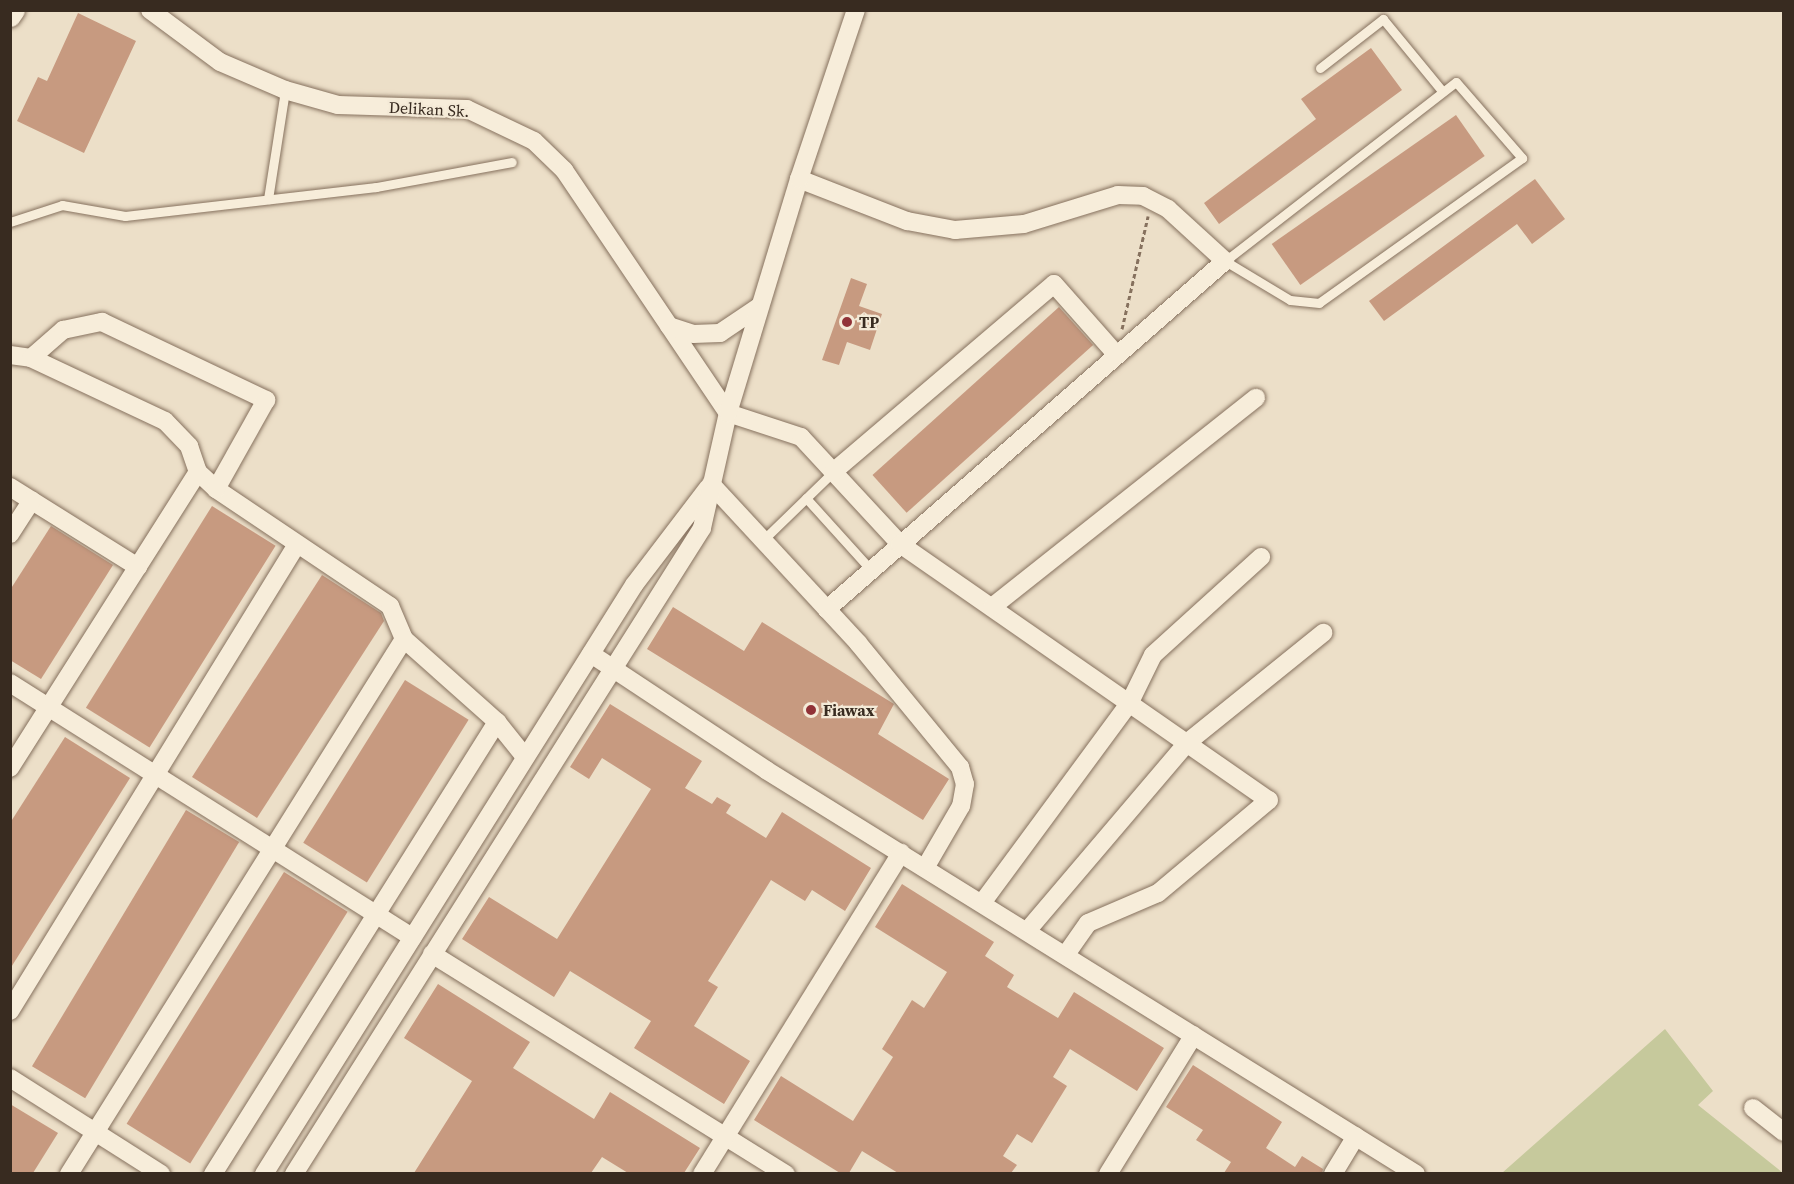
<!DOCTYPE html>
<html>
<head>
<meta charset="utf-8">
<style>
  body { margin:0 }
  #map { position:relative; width:1794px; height:1184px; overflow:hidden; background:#ecdfc8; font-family:"Source Serif 4",serif }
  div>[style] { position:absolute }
  .green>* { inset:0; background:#c6c99c }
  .building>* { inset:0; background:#c79a80; transform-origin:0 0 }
  .path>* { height:3px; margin-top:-1.5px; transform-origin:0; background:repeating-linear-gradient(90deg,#86715e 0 4.5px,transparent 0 7.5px) }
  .roads { filter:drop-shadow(0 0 2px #86715e) drop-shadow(0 0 2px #86715e) }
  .service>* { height:9px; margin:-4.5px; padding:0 4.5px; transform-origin:4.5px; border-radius:4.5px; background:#f7edda }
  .minor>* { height:18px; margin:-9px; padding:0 9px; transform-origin:9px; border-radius:9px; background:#f7edda }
  .tertiary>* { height:22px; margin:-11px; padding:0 11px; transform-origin:11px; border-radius:11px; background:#f7edda }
  .dots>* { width:16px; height:16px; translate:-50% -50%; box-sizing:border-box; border:3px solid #f4ead7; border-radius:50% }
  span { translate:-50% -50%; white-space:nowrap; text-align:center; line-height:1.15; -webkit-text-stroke:4.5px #f4ead7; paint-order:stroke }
  .street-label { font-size:16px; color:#382b20 }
  .poi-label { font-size:16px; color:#382b20; font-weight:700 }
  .left { translate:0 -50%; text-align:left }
  .frame { position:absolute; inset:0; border:12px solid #382b20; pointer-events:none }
</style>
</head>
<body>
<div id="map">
  <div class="green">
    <i style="clip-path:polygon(1665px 1029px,1713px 1091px,1698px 1105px,1783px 1173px,1502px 1173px)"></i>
  </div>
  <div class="building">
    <i style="clip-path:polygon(78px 13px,136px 41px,84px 153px,17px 121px,38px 77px,47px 81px)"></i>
    <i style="clip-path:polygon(1371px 48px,1402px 90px,1219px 224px,1204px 203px,1316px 119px,1301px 99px)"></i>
    <i style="left:1456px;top:115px;width:50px;height:225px;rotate:55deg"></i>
    <i style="clip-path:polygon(1535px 179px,1565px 219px,1532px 244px,1517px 224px,1384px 321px,1369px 301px)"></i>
    <i style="clip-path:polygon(851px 278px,867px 284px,859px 306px,882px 314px,870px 350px,847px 342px,839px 365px,822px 360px)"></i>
    <i style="left:1059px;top:307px;width:51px;height:251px;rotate:48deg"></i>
    <i style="left:212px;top:506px;width:75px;height:238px;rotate:32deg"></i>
    <i style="clip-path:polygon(51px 526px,113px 565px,41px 679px,10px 660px,10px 590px)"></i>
    <i style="clip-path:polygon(322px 575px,381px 613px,384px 621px,257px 818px,192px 777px)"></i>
    <i style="clip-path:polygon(673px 607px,744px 651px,762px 622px,894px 704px,878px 734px,949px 779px,923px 820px,647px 649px)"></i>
    <i style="left:405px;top:680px;width:75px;height:192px;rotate:32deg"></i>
    <i style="clip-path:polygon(610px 704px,702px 761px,685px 788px,712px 804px,717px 797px,731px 805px,726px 813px,766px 838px,782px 812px,871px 868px,845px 911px,812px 890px,805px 901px,771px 880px,708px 981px,718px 987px,694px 1026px,750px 1061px,724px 1104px,634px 1048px,651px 1021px,570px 971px,554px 997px,462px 939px,489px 897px,557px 939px,651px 789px,602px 758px,589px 779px,570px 767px)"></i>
    <i style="clip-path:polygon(65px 737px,130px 778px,10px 969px,10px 823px)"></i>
    <i style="left:186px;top:810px;width:62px;height:299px;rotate:31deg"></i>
    <i style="left:284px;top:872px;width:75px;height:297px;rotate:32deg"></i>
    <i style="clip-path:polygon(902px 884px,994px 942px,985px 956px,1014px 975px,1007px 987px,1058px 1018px,1074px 992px,1164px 1048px,1137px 1091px,1070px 1049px,1053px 1077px,1067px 1086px,1032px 1143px,1017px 1134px,1003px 1156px,1017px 1165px,1011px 1173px,898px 1173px,862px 1151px,849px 1173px,840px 1173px,754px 1120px,781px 1076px,853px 1121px,893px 1057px,882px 1049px,912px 1000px,924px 1008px,947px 972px,875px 927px)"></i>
    <i style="clip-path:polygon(438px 984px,530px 1042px,513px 1068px,594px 1119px,610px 1092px,700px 1148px,684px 1173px,628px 1173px,602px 1157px,591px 1173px,414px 1173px,472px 1081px,404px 1038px)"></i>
    <i style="clip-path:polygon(1193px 1065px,1282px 1122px,1266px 1148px,1295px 1167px,1302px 1156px,1323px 1169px,1322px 1173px,1224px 1173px,1231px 1162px,1196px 1140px,1203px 1130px,1166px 1107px)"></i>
    <i style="clip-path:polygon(10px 1104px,58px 1133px,33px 1173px,10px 1173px)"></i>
  </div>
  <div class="path">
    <i style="left:1122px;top:329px;width:116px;rotate:-77deg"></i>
  </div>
  <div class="roads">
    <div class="service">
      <i style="left:1320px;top:68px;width:80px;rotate:-37.9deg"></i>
      <i style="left:1383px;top:19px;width:94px;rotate:50.6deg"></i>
      <i style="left:1456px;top:82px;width:101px;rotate:49deg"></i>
      <i style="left:1522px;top:158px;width:249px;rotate:144.5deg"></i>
      <i style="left:1319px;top:303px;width:29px;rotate:-174deg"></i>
      <i style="left:1290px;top:300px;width:76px;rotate:-149deg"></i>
      <i style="left:1225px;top:261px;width:292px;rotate:-37.8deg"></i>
      <i style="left:268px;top:199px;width:110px;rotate:-81.1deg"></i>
      <i style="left:10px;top:222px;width:55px;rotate:-18.1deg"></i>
      <i style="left:62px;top:205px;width:64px;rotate:9.9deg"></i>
      <i style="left:125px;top:216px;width:253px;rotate:-6.6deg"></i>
      <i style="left:376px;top:187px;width:138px;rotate:-10.4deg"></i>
      <i style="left:806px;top:498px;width:97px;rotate:47.9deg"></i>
      <i style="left:763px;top:540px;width:98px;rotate:-44.2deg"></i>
    </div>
    <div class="minor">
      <i style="left:150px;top:10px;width:87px;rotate:36.6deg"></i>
      <i style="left:220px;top:62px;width:71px;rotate:23.3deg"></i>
      <i style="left:285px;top:90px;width:55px;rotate:15.8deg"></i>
      <i style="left:338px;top:105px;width:129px;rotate:1.8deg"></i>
      <i style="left:467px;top:109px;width:74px;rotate:25.5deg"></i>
      <i style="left:534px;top:141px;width:42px;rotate:44deg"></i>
      <i style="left:564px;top:170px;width:293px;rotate:56deg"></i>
      <i style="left:799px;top:179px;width:116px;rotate:21.3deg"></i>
      <i style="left:907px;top:221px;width:49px;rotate:10.6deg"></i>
      <i style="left:955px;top:230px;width:69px;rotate:-5deg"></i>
      <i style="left:1024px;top:224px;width:98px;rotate:-17.1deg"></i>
      <i style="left:1118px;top:195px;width:25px;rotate:2deg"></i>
      <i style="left:1143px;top:196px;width:28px;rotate:27deg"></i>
      <i style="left:1168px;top:209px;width:77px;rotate:42.4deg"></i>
      <i style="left:1225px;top:261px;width:529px;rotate:138.83deg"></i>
      <i style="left:669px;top:326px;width:25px;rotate:18deg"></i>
      <i style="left:693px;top:334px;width:27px;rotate:-2deg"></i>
      <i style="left:720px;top:333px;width:48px;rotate:-34deg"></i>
      <i style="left:10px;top:355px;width:21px;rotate:8deg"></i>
      <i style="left:31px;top:358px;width:148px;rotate:25.2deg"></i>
      <i style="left:165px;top:421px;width:35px;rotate:46deg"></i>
      <i style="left:189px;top:446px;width:28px;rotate:71deg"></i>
      <i style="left:198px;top:472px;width:25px;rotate:43deg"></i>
      <i style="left:216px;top:489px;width:210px;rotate:33.9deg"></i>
      <i style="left:390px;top:606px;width:36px;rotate:67deg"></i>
      <i style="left:404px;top:639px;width:125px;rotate:41.7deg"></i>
      <i style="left:31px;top:358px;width:43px;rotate:-41.2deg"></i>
      <i style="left:63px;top:330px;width:40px;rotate:-12deg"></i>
      <i style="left:102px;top:322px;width:182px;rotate:25.4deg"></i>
      <i style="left:266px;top:400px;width:102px;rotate:119.3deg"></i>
      <i style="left:728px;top:413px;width:77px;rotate:18.2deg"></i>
      <i style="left:801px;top:437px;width:146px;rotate:47.2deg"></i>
      <i style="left:900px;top:544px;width:449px;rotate:34.8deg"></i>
      <i style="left:1269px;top:800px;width:145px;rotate:140deg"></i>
      <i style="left:1158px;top:893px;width:76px;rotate:156.8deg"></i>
      <i style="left:1088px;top:923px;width:39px;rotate:125deg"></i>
      <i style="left:833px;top:472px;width:290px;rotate:-40.4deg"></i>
      <i style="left:1054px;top:284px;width:94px;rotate:48.5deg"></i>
      <i style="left:711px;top:484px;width:217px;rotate:47.2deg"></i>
      <i style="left:858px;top:643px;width:161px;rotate:50.6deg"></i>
      <i style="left:960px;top:767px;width:18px;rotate:74deg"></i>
      <i style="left:965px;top:784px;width:22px;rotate:100deg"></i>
      <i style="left:961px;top:806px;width:72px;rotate:120.1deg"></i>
      <i style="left:10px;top:487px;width:151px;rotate:32deg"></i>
      <i style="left:10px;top:534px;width:40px;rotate:-57.1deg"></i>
      <i style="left:992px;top:607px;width:337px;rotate:-38.4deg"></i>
      <i style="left:591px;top:654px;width:210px;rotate:33.5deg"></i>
      <i style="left:766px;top:770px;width:765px;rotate:31.86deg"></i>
      <i style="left:10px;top:683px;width:476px;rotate:32.3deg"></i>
      <i style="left:10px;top:768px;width:351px;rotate:-57.6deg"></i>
      <i style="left:982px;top:903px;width:250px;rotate:-53.6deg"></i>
      <i style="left:1130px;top:702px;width:52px;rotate:-63.9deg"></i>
      <i style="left:1153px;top:655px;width:146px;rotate:-42.2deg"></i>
      <i style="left:1027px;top:931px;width:248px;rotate:-49.6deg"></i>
      <i style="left:1188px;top:742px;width:174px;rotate:-38.9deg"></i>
      <i style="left:432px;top:954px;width:417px;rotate:31.9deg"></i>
      <i style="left:10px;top:1011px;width:546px;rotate:-58.41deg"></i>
      <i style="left:10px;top:1078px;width:179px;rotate:32.4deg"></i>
      <i style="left:1753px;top:1108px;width:39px;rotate:38deg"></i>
      <i style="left:69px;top:1174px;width:631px;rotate:-57.95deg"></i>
      <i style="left:213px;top:1174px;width:534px;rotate:-57.86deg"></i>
      <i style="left:497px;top:722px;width:45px;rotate:51.3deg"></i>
      <i style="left:264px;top:1174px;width:696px;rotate:-57.86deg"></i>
      <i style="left:634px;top:585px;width:122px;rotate:-52.7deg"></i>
      <i style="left:294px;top:1174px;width:764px;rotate:-57.72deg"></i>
      <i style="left:702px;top:528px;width:118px;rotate:-77.3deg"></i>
      <i style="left:728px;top:413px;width:245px;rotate:-73.1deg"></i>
      <i style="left:799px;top:179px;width:178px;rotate:-71.4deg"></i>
      <i style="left:702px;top:1174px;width:378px;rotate:-58.2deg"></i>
      <i style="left:1108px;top:1174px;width:163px;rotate:-58.3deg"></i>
      <i style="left:1333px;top:1174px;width:44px;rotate:-58.8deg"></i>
    </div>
    <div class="tertiary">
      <i style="left:10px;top:16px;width:7px;rotate:-56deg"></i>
    </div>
  </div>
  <div class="dots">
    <i style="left:847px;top:322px;background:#913237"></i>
    <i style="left:811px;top:710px;background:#913237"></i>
  </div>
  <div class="street-label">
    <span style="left:429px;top:109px;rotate:3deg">Delikan Sk.</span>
  </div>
  <div class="poi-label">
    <span class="left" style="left:859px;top:322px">TP</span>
    <span class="left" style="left:823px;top:710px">Fiawax</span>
  </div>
  <div class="frame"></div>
</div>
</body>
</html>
